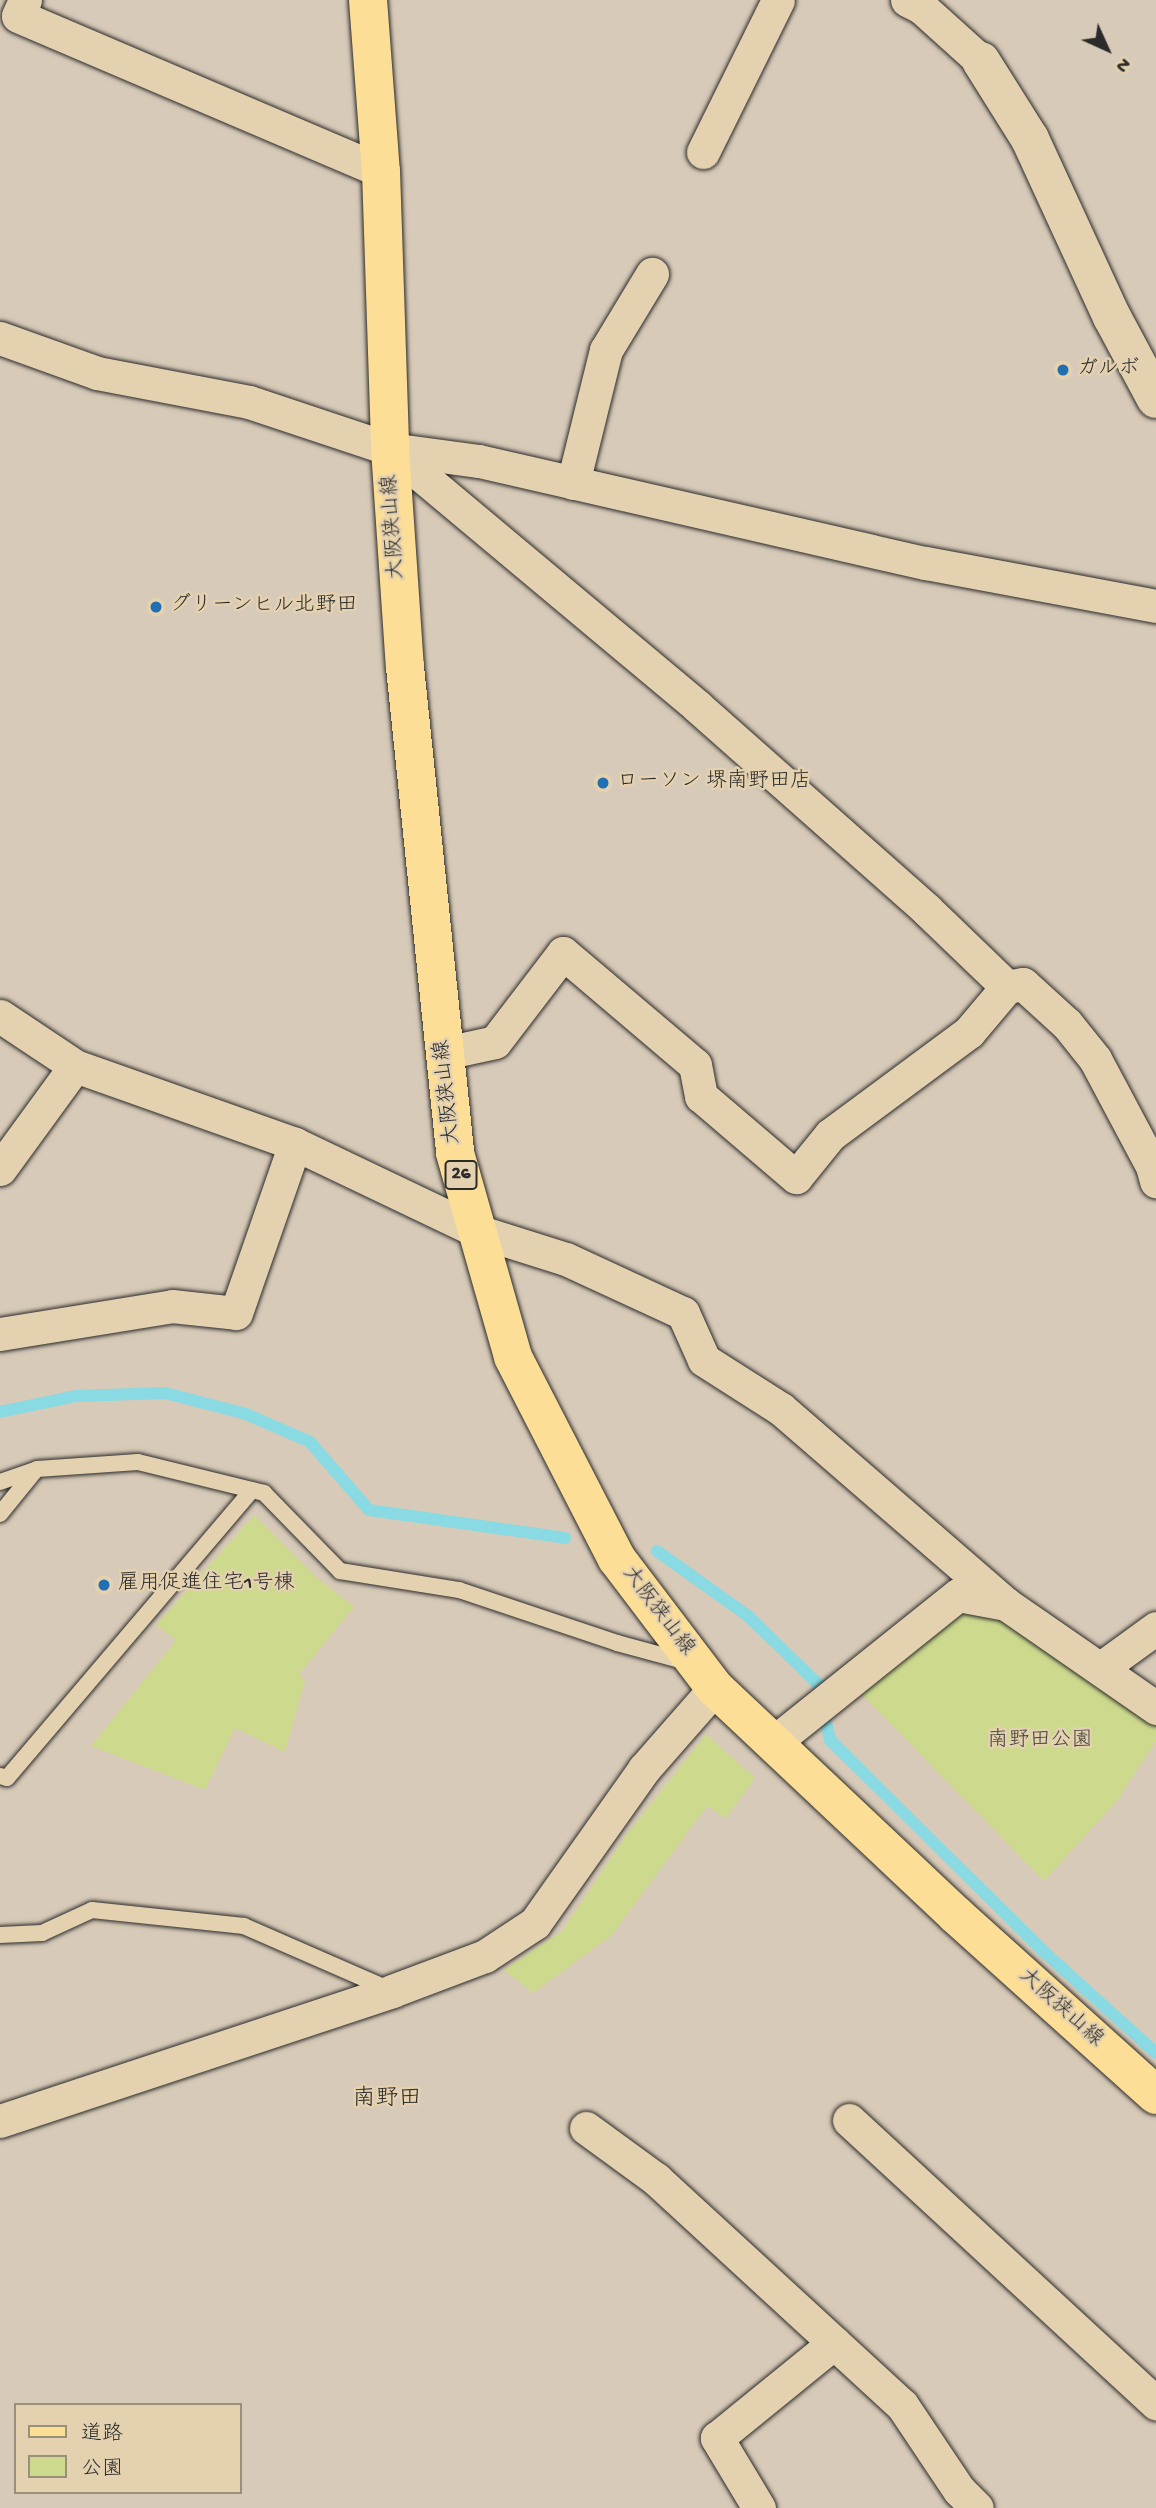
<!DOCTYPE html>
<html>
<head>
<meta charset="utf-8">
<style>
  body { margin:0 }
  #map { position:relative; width:1156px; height:2508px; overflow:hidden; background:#d8cab8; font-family:"Gochi Hand","Klee One",sans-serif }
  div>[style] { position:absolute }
  .green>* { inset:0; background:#cdda8e }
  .stream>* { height:12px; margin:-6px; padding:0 6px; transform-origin:6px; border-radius:6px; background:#89dae2 }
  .roads { filter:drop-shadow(0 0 2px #2b2b2b) drop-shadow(0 0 2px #2b2b2b) }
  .lane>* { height:16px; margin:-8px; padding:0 8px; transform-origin:8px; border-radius:8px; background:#e4d1af }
  .street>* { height:33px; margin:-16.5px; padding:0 16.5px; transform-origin:16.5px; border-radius:16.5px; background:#e4d1af }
  .secondary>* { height:38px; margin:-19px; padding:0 19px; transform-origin:19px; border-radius:19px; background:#e4d1af }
  .primary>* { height:38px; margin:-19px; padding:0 19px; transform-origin:19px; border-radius:19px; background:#fcde96 }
  .dots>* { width:19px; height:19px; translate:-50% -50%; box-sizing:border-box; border:4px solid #e4d1af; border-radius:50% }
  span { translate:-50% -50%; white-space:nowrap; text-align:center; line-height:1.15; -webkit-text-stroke:5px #e4d1af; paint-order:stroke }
  .shield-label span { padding:2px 5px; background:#e4d1af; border:2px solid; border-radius:5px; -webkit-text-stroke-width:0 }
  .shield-label { font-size:19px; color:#2b2b2b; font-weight:700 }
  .poi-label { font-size:21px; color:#2b2b2b }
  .left { translate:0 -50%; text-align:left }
  .street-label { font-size:21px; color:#2b2b2b }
  .park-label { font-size:21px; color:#43453a }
  .neighbourhood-label { font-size:23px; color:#2b2b2b }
  .legend { position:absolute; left:14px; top:2403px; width:228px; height:91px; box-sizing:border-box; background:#e4d1af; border:2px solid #9a8f7a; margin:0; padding:9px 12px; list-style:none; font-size:21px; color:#2b2b2b }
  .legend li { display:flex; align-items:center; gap:14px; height:35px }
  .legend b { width:35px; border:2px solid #9a8f7a }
  .north { position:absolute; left:1072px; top:14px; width:70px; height:70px; -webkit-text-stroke:5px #e4d1af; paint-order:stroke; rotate:135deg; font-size:19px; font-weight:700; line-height:28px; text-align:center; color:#2b2b2b }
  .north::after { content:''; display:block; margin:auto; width:24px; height:32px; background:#2b2b2b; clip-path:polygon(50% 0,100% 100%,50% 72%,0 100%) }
</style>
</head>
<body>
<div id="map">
  <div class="green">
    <i style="clip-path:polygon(254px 1515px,317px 1578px,354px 1607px,299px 1674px,305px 1681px,285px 1752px,235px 1728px,205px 1790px,91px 1746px,176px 1640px,156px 1625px)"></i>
    <i style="clip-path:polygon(958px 1595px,1006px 1604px,1156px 1723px,1156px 1741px,1116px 1802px,1044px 1881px,850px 1682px)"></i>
    <i style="clip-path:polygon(706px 1734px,755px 1778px,726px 1818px,707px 1806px,612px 1935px,533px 1993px,504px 1970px,562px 1931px,627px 1834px)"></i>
  </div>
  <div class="stream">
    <i style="left:0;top:1412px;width:78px;rotate:-11.9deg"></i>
    <i style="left:76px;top:1396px;width:89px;rotate:-1.9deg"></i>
    <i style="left:165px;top:1393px;width:84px;rotate:14.5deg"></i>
    <i style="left:246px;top:1414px;width:70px;rotate:23.6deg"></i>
    <i style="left:310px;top:1442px;width:90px;rotate:49.1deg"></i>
    <i style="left:369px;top:1510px;width:198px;rotate:8.1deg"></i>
    <i style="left:657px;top:1551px;width:112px;rotate:35.5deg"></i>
    <i style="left:748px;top:1616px;width:98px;rotate:44.2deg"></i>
    <i style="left:818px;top:1684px;width:57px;rotate:77.9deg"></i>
    <i style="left:830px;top:1740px;width:298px;rotate:44.7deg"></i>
    <i style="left:1042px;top:1950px;width:154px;rotate:42.1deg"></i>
  </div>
  <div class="roads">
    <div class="lane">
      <i style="left:0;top:1482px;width:39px;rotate:-19deg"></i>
      <i style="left:37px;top:1469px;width:101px;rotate:-4deg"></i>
      <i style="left:138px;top:1462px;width:130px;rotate:13.8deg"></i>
      <i style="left:264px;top:1493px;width:109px;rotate:45.7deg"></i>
      <i style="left:340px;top:1571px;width:121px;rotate:9.1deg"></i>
      <i style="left:459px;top:1590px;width:167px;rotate:18.5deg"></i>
      <i style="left:617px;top:1643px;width:73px;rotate:15.2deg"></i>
      <i style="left:0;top:1514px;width:55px;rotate:-50.9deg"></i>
      <i style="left:0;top:1776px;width:7px;rotate:16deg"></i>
      <i style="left:7px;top:1778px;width:378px;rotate:-49.6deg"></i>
      <i style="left:0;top:1935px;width:42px;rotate:-2.7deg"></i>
      <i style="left:42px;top:1933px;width:55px;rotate:-24.7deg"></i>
      <i style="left:92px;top:1910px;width:153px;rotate:6deg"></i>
      <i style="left:244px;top:1926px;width:157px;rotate:23.6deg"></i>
    </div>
    <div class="street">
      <i style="left:25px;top:0;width:17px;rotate:114deg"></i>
      <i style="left:18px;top:16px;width:395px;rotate:23.1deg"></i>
      <i style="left:907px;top:0;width:16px;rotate:27deg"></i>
      <i style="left:921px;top:7px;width:81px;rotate:42deg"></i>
      <i style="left:703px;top:152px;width:169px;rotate:-63.7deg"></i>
      <i style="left:0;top:338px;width:103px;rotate:19.8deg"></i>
      <i style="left:97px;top:373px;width:155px;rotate:10.8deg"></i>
      <i style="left:249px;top:402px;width:149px;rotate:18.4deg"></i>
      <i style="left:390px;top:449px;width:90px;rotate:7.7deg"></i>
      <i style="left:479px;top:461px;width:458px;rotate:12.9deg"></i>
      <i style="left:926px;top:563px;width:234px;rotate:10.6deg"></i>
      <i style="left:391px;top:450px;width:400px;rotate:39.9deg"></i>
      <i style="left:698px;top:707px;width:305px;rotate:41.5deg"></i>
      <i style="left:926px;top:909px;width:112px;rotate:43.9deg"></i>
      <i style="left:1007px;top:987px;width:16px;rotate:-11deg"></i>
      <i style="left:1023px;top:984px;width:59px;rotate:42.3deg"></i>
      <i style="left:1067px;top:1024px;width:45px;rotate:51.3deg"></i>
      <i style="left:1095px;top:1059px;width:121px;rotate:62deg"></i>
      <i style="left:1152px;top:1166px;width:16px;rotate:75deg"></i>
      <i style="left:573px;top:483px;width:137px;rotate:-76.1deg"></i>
      <i style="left:606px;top:350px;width:89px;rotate:-58.8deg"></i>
      <i style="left:0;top:1016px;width:90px;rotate:33.7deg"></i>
      <i style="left:75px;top:1066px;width:233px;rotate:19.5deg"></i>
      <i style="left:295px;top:1144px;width:202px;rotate:25.5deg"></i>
      <i style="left:477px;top:1231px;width:93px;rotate:17.5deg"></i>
      <i style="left:566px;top:1259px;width:129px;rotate:24.8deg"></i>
      <i style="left:683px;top:1313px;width:51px;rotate:65.9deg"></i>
      <i style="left:704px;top:1360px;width:91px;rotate:32.5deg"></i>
      <i style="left:781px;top:1409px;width:298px;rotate:40.9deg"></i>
      <i style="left:445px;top:1053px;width:51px;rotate:-12.4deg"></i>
      <i style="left:495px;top:1042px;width:112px;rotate:-52.6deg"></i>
      <i style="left:563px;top:953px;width:173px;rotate:40.3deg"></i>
      <i style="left:695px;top:1065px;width:32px;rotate:79deg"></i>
      <i style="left:701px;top:1096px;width:125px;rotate:40.5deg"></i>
      <i style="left:796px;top:1177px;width:54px;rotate:-51deg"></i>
      <i style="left:830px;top:1135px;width:173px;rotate:-36.5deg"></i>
      <i style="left:969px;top:1032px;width:59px;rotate:-49.8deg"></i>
      <i style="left:0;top:1169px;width:127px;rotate:-53.9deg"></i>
      <i style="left:0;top:1334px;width:174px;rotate:-9.2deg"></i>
      <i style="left:172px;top:1306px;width:64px;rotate:6.2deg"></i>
      <i style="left:236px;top:1313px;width:179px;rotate:-70.8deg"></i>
      <i style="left:1101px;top:1668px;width:68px;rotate:-36deg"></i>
      <i style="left:773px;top:1743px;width:237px;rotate:-38.7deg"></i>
      <i style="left:958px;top:1595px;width:49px;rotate:10.6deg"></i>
      <i style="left:1006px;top:1604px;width:183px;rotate:34.7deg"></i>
      <i style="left:849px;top:2120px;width:418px;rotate:42.7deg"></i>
      <i style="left:0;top:2121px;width:413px;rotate:-18.3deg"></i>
      <i style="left:392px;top:1991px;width:99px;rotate:-20.6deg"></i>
      <i style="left:485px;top:1956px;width:60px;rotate:-33.4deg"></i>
      <i style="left:535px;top:1923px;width:189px;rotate:-54.7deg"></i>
      <i style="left:644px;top:1769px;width:108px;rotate:-48.8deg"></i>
      <i style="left:586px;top:2128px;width:87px;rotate:36.1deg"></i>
      <i style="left:656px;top:2179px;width:334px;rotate:42.6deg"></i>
      <i style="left:902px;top:2405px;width:102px;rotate:56.2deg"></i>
      <i style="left:959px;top:2490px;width:25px;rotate:45deg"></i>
      <i style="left:759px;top:2508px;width:82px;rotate:-121deg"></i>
      <i style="left:717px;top:2438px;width:151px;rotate:-39.1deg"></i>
    </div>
    <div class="secondary">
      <i style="left:981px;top:61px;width:92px;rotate:57.9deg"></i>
      <i style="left:1030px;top:139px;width:196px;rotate:65.3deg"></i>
      <i style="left:1112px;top:317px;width:93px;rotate:61.8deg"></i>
    </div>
    <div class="primary">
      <i style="left:368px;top:0;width:171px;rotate:85.7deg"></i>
      <i style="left:381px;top:171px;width:278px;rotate:88.1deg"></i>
      <i style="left:390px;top:449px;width:219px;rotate:86.1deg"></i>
      <i style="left:405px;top:667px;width:489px;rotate:84.1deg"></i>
      <i style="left:455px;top:1153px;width:212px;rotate:74.1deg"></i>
      <i style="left:513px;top:1357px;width:227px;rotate:62.8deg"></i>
      <i style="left:617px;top:1559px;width:162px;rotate:52.8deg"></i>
      <i style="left:715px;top:1688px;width:331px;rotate:43.3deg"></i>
      <i style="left:956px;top:1915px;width:269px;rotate:42deg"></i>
    </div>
  </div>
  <div class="dots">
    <i style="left:1063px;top:370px;background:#1f6fb2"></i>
    <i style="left:156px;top:607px;background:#1f6fb2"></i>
    <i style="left:603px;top:783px;background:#1f6fb2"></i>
    <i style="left:104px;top:1585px;background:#1f6fb2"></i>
  </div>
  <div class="shield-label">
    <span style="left:461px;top:1175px">26</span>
  </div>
  <div class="poi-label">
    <span class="left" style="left:1077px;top:370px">ガルボ</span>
    <span class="left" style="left:170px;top:607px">グリーンヒル北野田</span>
    <span class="left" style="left:617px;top:783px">ローソン 堺南野田店</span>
    <span class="left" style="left:118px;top:1585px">雇用促進住宅1号棟</span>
  </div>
  <div class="street-label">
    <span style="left:395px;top:527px;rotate:-94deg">大阪狭山線</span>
    <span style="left:449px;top:1092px;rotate:-96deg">大阪狭山線</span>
    <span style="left:657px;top:1612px;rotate:53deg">大阪狭山線</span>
    <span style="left:1060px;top:2009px;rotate:42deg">大阪狭山線</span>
  </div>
  <div class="park-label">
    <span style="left:1040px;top:1742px">南野田公園</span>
  </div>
  <div class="neighbourhood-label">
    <span style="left:387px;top:2100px">南野田</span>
  </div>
  <ul class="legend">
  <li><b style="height:9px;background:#fcde96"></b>道路</li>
  <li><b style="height:19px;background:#cdda8e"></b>公園</li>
  </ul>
  <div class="north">N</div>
</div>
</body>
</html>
